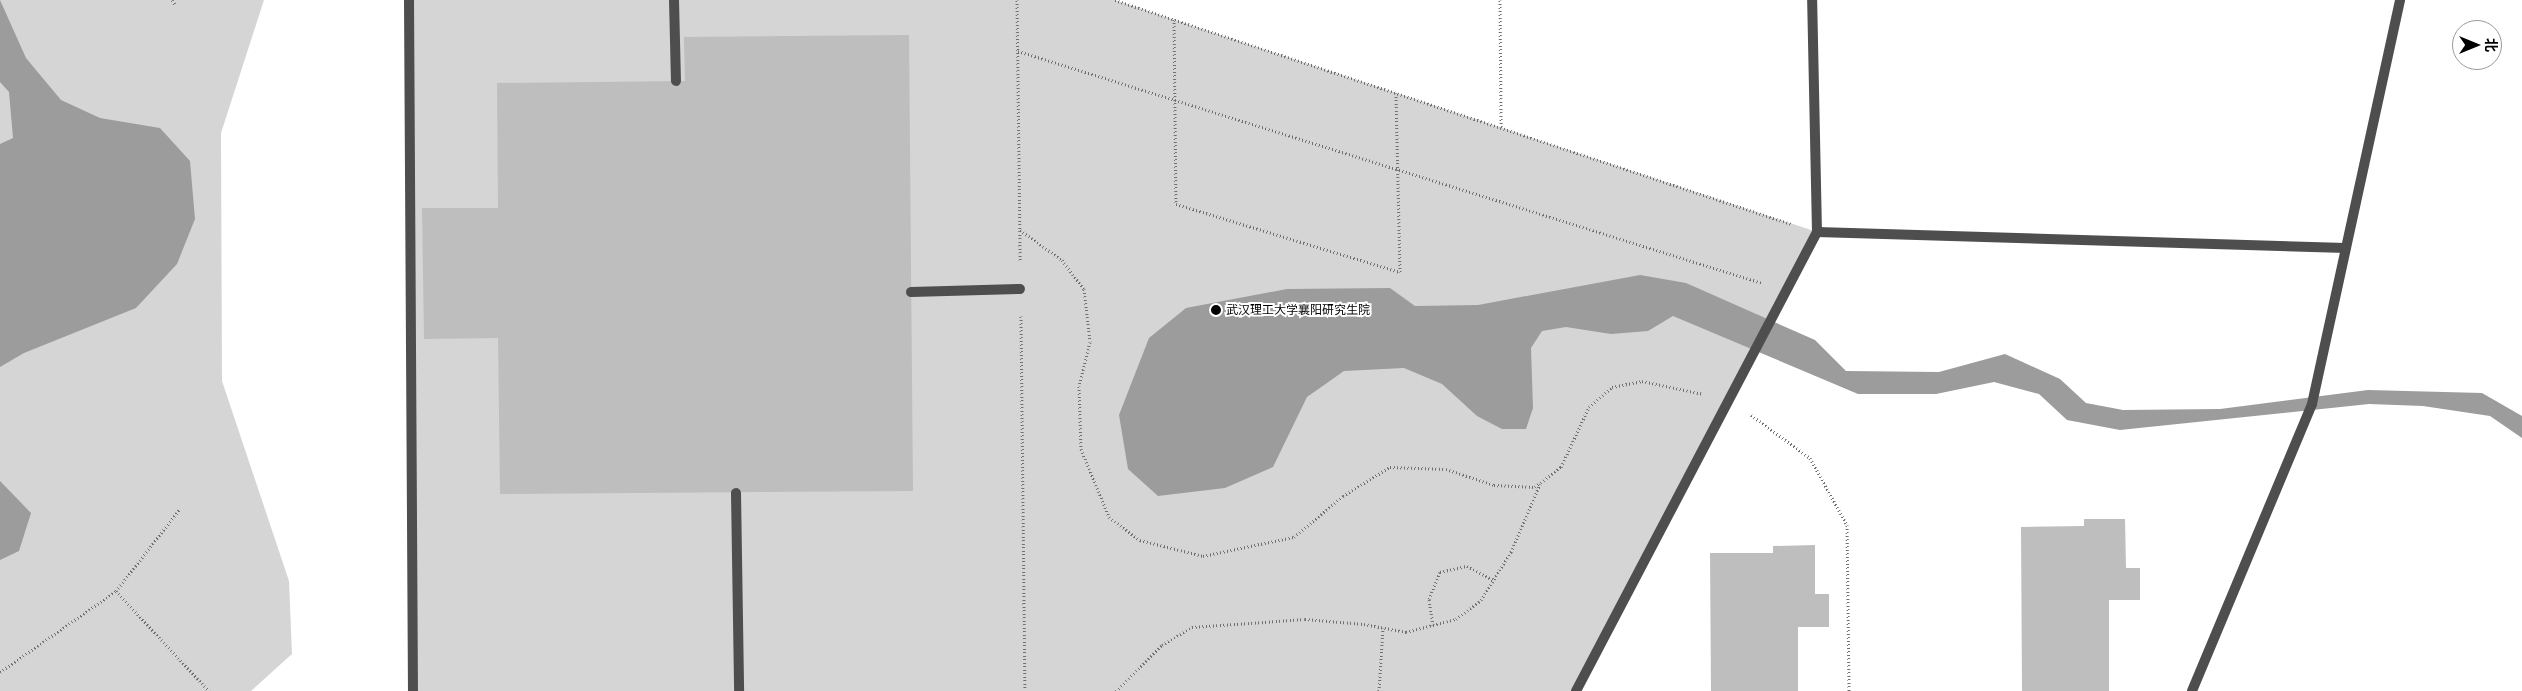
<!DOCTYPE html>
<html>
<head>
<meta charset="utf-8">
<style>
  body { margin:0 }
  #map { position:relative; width:2522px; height:691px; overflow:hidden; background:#fff; font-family:"Open Sans","Noto Sans SC",sans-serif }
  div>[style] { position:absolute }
  .green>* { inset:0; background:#d5d5d5 }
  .water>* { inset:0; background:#9c9c9c }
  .building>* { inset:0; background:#bebebe }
  .path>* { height:3px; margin-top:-1.5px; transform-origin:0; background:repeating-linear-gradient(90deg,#707070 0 1px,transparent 0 3.5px) }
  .service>* { height:10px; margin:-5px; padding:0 5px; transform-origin:5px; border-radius:5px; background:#4e4e4e }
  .pedestrian>* { height:10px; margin:-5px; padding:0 5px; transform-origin:5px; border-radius:5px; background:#4e4e4e }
  .dots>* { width:14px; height:14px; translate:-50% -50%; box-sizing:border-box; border:2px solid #fff; border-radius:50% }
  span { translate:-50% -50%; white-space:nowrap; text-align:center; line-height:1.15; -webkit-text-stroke:4px #fff; paint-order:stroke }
  .poi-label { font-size:12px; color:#000 }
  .left { translate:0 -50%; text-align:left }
  .north { position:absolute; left:2452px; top:20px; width:50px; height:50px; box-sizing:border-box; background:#fff; border:1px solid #999; border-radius:50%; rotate:90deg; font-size:14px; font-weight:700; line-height:20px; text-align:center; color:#000 }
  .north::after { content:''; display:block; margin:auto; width:18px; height:22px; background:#000; clip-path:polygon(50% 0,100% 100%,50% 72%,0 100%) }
</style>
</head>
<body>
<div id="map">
  <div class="green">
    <i style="clip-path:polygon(0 0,264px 0,221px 133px,222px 381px,289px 581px,292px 654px,251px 691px,0 691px)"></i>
    <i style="clip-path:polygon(408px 0,1115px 0,1817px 232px,1576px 691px,413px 691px)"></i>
  </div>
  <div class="water">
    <i style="clip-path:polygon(0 0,26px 58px,61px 100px,100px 118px,160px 128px,190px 161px,195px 219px,177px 264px,136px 308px,24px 353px,0 367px,0 144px,13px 138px,9px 92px,0 82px)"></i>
    <i style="clip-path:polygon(1640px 275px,1686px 283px,1815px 340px,1846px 371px,1939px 372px,2005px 354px,2060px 379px,2086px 403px,2123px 410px,2220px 409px,2368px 390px,2482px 393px,2522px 416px,2522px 438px,2490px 416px,2423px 406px,2369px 404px,2120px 430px,2067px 420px,2039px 394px,1994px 382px,1936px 394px,1858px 394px,1673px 316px,1648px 331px,1611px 334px,1566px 327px,1542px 331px,1531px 348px,1533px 408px,1526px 429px,1502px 429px,1477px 416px,1442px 384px,1404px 368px,1344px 371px,1307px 397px,1273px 467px,1225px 488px,1158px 496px,1128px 469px,1119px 415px,1149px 338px,1186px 308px,1287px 289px,1390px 288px,1415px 306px,1478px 305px)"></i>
    <i style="clip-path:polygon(0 481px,31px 513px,19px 551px,0 560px)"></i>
  </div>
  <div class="building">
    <i style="clip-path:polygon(909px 35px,913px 491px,500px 494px,498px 338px,424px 339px,422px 208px,498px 208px,497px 83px,685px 81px,684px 37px)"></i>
    <i style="clip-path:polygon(2084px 519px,2125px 519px,2126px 568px,2140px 568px,2140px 600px,2109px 600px,2109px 691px,2022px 691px,2021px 527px,2084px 526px)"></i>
    <i style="clip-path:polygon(1815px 545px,1815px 594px,1829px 594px,1829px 627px,1798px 627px,1798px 691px,1711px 691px,1710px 553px,1773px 553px,1773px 546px)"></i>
  </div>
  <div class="path">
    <i style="left:172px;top:0;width:7px;rotate:56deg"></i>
    <i style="left:1017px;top:0;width:262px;rotate:89.3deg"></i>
    <i style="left:1115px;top:0;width:712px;rotate:18.33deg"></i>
    <i style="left:1500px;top:0;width:127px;rotate:89.5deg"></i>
    <i style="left:1174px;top:19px;width:185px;rotate:89.4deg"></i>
    <i style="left:1176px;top:204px;width:234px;rotate:16.9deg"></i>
    <i style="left:1400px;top:272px;width:179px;rotate:-91.3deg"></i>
    <i style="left:1018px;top:51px;width:779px;rotate:17.32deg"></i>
    <i style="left:1020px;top:230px;width:52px;rotate:35.5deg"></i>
    <i style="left:1062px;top:260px;width:36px;rotate:53deg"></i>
    <i style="left:1084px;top:289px;width:53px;rotate:83.5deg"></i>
    <i style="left:1090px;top:342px;width:45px;rotate:104deg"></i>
    <i style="left:1079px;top:386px;width:63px;rotate:88.2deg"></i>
    <i style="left:1081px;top:449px;width:74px;rotate:67.6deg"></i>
    <i style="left:1109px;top:517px;width:39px;rotate:37deg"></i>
    <i style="left:1140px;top:540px;width:65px;rotate:14.3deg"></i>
    <i style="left:1203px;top:556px;width:93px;rotate:-11.8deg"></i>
    <i style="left:1294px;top:537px;width:64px;rotate:-39.9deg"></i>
    <i style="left:1343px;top:496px;width:55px;rotate:-31.7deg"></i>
    <i style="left:1390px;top:467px;width:56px;rotate:2deg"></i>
    <i style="left:1446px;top:469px;width:51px;rotate:18.4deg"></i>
    <i style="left:1494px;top:485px;width:41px;rotate:2.8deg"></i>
    <i style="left:1535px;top:487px;width:33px;rotate:-38deg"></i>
    <i style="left:1561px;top:467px;width:66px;rotate:-65deg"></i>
    <i style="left:1589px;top:407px;width:30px;rotate:-41deg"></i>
    <i style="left:1612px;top:387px;width:31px;rotate:-11deg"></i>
    <i style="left:1642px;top:381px;width:62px;rotate:12deg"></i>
    <i style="left:1021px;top:316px;width:375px;rotate:89.4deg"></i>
    <i style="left:1751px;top:415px;width:73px;rotate:36.1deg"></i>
    <i style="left:1810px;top:458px;width:77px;rotate:61.1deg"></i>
    <i style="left:1847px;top:525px;width:166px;rotate:89.3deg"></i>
    <i style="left:116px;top:591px;width:137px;rotate:47.1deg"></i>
    <i style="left:1433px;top:625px;width:26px;rotate:-99deg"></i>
    <i style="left:1429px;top:599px;width:29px;rotate:-68deg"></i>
    <i style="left:1440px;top:572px;width:28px;rotate:-13deg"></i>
    <i style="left:1467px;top:566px;width:30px;rotate:28deg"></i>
    <i style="left:0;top:672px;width:141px;rotate:-34.9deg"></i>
    <i style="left:116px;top:591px;width:103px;rotate:-52.1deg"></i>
    <i style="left:1116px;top:691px;width:65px;rotate:-45deg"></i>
    <i style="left:1162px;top:645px;width:35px;rotate:-31deg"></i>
    <i style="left:1192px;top:627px;width:113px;rotate:-4deg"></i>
    <i style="left:1305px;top:619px;width:59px;rotate:4.8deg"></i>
    <i style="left:1364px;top:624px;width:43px;rotate:10.8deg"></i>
    <i style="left:1406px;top:632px;width:52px;rotate:-14.6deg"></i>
    <i style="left:1456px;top:619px;width:31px;rotate:-37deg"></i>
    <i style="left:1481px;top:600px;width:57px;rotate:-58deg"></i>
    <i style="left:1511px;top:552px;width:74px;rotate:-66.9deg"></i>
    <i style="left:1379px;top:691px;width:63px;rotate:-86.4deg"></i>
  </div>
  <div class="service">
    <i style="left:1817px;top:232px;width:529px;rotate:1.73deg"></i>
    <i style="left:1576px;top:691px;width:518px;rotate:-62.3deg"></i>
    <i style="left:1817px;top:232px;width:232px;rotate:-91.2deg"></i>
    <i style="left:2192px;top:691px;width:311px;rotate:-67.3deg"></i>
    <i style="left:2312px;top:404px;width:413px;rotate:-77.7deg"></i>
  </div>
  <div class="pedestrian">
    <i style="left:409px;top:0;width:691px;rotate:89.67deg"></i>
    <i style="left:674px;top:0;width:81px;rotate:88.6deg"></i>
    <i style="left:911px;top:292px;width:109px;rotate:-1.6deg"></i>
    <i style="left:736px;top:493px;width:198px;rotate:89.1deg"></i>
  </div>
  <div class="dots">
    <i style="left:1216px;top:310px;background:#000"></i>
  </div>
  <div class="poi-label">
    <span class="left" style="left:1226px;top:310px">武汉理工大学襄阳研究生院</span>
  </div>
  <div class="north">北</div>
</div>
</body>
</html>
